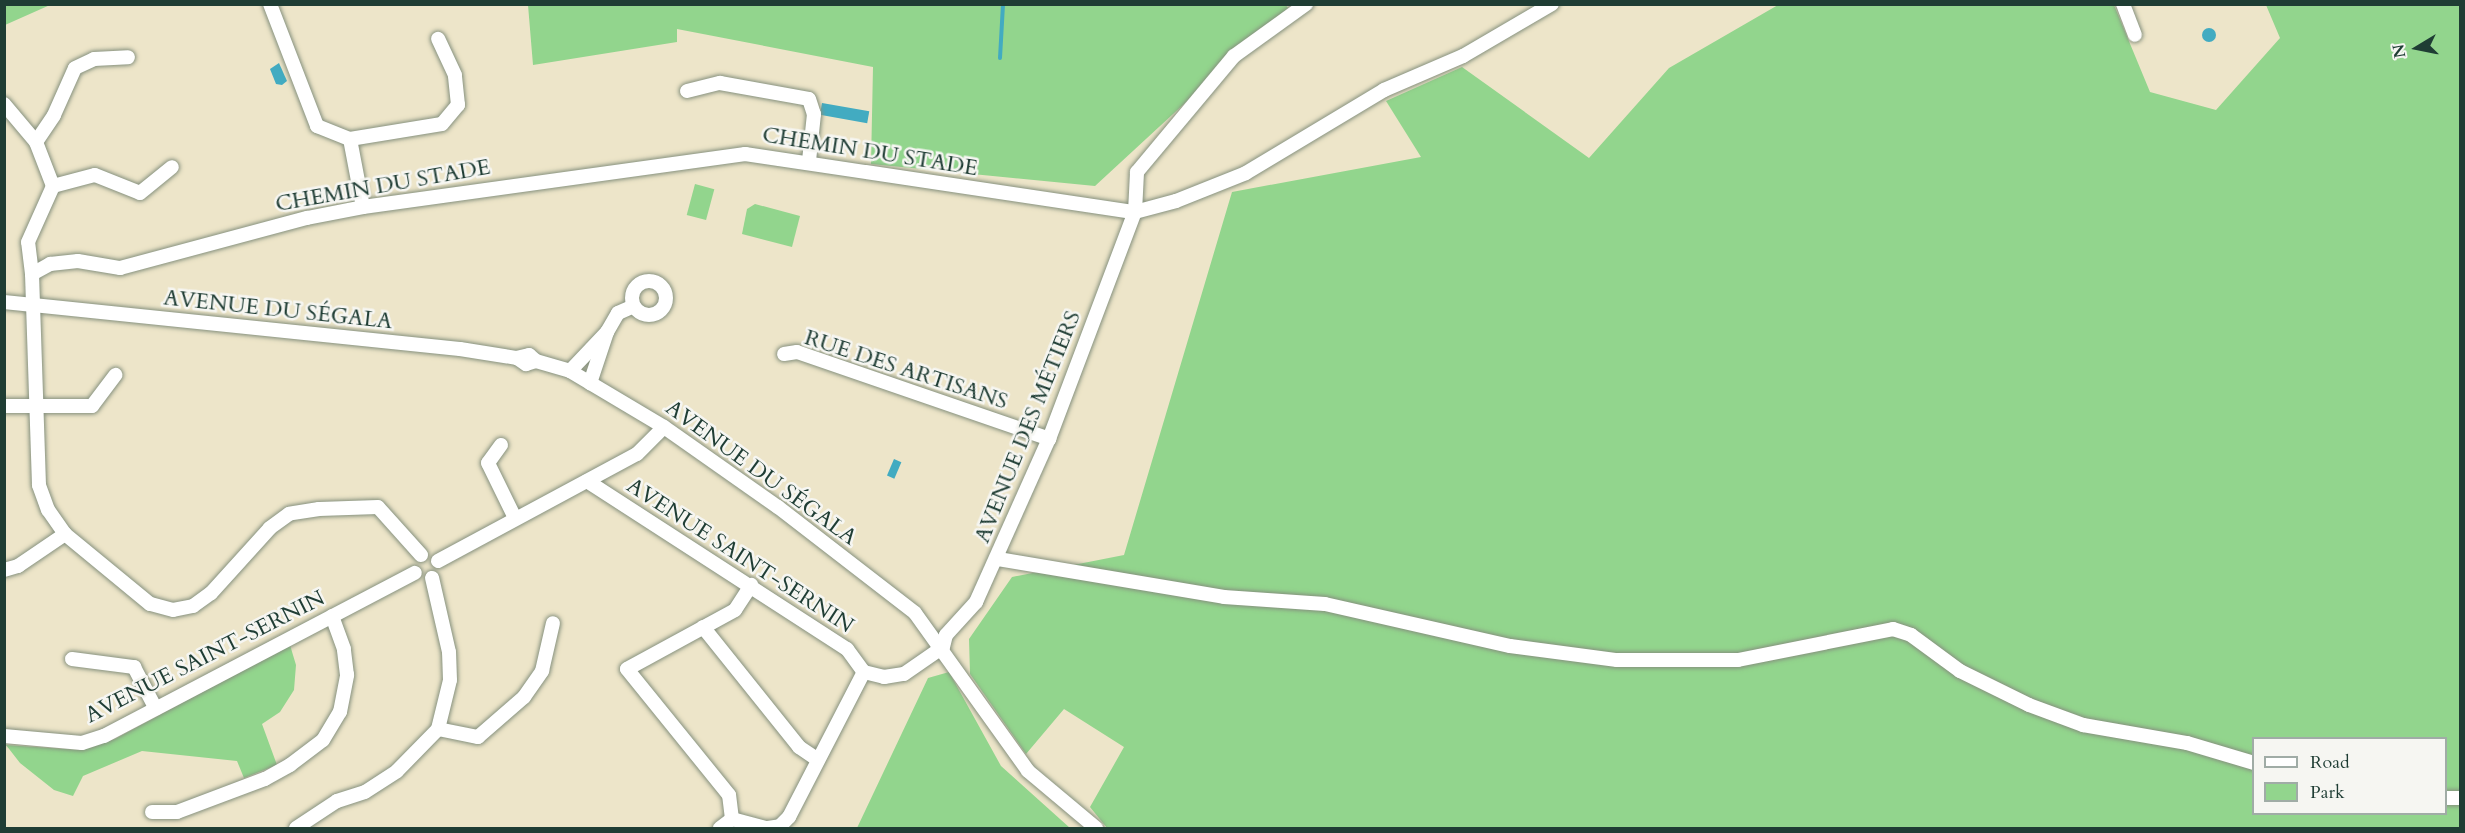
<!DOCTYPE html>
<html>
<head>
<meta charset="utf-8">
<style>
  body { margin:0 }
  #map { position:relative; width:2465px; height:833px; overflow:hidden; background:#ede5c9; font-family:Cardo,serif }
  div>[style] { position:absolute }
  .green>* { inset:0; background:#92d58d; transform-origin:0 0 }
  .water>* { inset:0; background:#42abc1; transform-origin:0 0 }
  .round { border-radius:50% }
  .stream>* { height:4px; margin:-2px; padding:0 2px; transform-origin:2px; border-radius:2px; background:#42abc1 }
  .roads { filter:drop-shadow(0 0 2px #86917e) drop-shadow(0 0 2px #86917e) }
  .minor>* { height:14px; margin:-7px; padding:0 7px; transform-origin:7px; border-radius:7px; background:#fff }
  .minor>.ring { margin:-7px; padding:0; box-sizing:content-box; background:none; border:14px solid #fff; border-radius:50% }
  span { translate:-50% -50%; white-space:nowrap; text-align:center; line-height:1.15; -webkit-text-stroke:5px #f6f6f2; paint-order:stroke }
  .street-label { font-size:22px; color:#1f3d34 }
  .frame { position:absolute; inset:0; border:6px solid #1f3d34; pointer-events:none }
  .legend { position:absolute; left:2252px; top:737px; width:195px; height:78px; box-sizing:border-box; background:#f6f6f2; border:2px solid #a0aca6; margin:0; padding:8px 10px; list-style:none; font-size:18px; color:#1f3d34 }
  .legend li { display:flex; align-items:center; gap:12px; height:30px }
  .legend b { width:30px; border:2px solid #a0aca6 }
  .north { position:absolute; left:2387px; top:18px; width:60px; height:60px; -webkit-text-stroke:4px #f6f6f2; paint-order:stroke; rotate:260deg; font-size:16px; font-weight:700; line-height:24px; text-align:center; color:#1f3d34 }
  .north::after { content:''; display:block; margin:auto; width:21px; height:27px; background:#1f3d34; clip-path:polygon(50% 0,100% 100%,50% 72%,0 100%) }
</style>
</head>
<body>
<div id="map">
  <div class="green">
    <i style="clip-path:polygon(5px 4px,49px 4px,50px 5px,5px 25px)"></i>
    <i style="clip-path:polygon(1285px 4px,1288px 8px,1095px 186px,871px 164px,873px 67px,677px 29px,677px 42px,533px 65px,528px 5px)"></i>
    <i style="clip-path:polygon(evenodd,1778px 5px,2114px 5px,2150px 92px,2216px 110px,2280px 38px,2266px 5px,2460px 5px,2460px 828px,1107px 828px,1090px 807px,1124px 747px,1064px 709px,1026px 754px,970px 674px,969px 639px,1012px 577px,1124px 555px,1232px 192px,1421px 157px,1386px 101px,1462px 67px,1589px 158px,1669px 68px,1778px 5px,2254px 738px,2446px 738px,2446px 814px,2254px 814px,2254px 738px)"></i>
    <i style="left:695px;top:184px;width:20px;height:32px;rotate:15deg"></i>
    <i style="clip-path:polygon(755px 204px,800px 216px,792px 247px,742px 234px,747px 209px)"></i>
    <i style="clip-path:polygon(290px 645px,296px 665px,294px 690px,280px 712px,262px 724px,277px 765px,244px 778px,237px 761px,142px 751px,83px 776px,73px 796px,54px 790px,20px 763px,6px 745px,80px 750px,115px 739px)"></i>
    <i style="clip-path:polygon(949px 672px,1001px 766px,1070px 828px,857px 828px,928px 678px)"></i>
  </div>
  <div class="water">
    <i class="round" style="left:2202px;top:28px;width:14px;height:14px"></i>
    <i style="clip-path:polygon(279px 63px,287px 81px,282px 85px,276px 84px,270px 69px)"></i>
    <i style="left:822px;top:103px;width:48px;height:12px;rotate:10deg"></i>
    <i style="left:894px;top:459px;width:8px;height:18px;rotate:23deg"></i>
  </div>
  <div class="stream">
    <i style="left:1000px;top:58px;width:54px;rotate:-86.8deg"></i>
  </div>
  <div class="roads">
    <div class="minor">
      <i style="left:270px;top:4px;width:131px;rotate:68.9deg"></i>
      <i style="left:317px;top:126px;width:35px;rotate:22deg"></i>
      <i style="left:350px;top:139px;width:69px;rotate:79.2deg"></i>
      <i style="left:2123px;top:4px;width:33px;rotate:69deg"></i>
      <i style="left:687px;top:91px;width:34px;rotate:-14deg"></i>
      <i style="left:720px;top:83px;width:90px;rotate:10.2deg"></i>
      <i style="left:809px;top:99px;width:16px;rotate:72deg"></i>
      <i style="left:814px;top:114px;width:47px;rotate:96.1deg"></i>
      <i style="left:4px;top:104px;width:50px;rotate:49.9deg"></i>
      <i style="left:350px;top:139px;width:93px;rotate:-9.3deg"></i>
      <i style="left:442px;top:124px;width:25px;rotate:-50deg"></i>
      <i style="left:458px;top:105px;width:30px;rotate:-96deg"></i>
      <i style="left:455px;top:75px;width:40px;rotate:-115deg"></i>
      <i style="left:53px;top:186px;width:47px;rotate:-111.1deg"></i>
      <i style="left:36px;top:142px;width:32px;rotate:-56deg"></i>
      <i style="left:54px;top:115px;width:51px;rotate:-65.9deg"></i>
      <i style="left:75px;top:68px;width:21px;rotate:-25deg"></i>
      <i style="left:94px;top:59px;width:34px;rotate:-3deg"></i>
      <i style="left:32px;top:274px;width:32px;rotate:-97deg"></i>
      <i style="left:28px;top:242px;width:61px;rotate:-65.9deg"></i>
      <i style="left:53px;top:186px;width:43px;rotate:-14.7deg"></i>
      <i style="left:95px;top:175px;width:48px;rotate:21.8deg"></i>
      <i style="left:140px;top:193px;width:41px;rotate:-39.1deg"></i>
      <i class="ring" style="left:632px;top:281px;width:20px;height:20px"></i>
      <i style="left:4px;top:302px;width:458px;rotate:5.9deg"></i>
      <i style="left:460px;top:349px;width:58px;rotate:9deg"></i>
      <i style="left:517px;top:358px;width:11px;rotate:34deg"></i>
      <i style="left:526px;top:364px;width:10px;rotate:-17deg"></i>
      <i style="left:536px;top:361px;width:9px;rotate:-139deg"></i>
      <i style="left:529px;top:355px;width:12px;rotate:166deg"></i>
      <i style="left:607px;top:332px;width:22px;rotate:-60deg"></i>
      <i style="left:618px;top:313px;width:17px;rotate:-24deg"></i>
      <i style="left:784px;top:354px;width:13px;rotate:-9deg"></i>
      <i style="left:797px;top:352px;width:267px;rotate:19deg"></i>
      <i style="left:536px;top:361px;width:35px;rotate:16deg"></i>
      <i style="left:570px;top:371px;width:109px;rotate:30.8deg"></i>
      <i style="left:664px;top:427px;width:139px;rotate:35.1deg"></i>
      <i style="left:778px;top:507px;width:173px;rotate:37.7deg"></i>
      <i style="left:915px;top:613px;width:194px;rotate:54.4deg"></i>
      <i style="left:1028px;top:771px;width:89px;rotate:40deg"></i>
      <i style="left:570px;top:371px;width:54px;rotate:-46.5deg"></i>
      <i style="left:607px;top:332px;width:54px;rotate:108.4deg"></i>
      <i style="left:4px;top:406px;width:88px"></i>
      <i style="left:92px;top:406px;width:39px;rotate:-53deg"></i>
      <i style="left:501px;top:445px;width:22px;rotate:126deg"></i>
      <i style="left:488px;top:463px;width:61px;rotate:63.9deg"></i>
      <i style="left:587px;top:481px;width:310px;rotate:32.9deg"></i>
      <i style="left:847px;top:649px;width:29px;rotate:54deg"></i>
      <i style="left:421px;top:555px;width:64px;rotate:-131.9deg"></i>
      <i style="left:378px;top:507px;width:59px;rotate:178.1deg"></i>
      <i style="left:319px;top:509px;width:30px;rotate:171deg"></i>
      <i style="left:289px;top:514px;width:24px;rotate:144deg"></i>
      <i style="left:270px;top:528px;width:88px;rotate:132.2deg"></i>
      <i style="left:211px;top:593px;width:22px;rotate:144deg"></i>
      <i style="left:193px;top:606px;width:20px;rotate:169deg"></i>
      <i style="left:173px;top:610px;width:24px;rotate:-165deg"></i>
      <i style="left:150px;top:604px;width:110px;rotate:-140.5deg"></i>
      <i style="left:65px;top:534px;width:29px;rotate:-125deg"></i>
      <i style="left:48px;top:510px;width:27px;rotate:-110deg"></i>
      <i style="left:39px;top:485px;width:211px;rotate:-91.9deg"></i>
      <i style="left:32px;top:274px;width:21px;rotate:-29deg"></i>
      <i style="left:50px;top:264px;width:28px;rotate:-6deg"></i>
      <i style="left:78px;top:261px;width:43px;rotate:9.5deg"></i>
      <i style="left:120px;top:268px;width:194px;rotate:-15deg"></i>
      <i style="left:307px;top:218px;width:57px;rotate:-11.1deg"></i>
      <i style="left:363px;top:207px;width:386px;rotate:-7.9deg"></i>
      <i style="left:745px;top:154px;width:394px;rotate:8.5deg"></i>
      <i style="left:1135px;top:212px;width:42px;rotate:-15deg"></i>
      <i style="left:1176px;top:201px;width:75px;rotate:-21.8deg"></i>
      <i style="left:1246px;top:173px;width:161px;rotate:-31deg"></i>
      <i style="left:1384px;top:90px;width:86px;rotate:-23.3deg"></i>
      <i style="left:1463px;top:56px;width:103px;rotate:-30.3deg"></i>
      <i style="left:998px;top:559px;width:229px;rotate:9.5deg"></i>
      <i style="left:1224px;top:597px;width:101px;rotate:4deg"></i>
      <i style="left:1325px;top:604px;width:190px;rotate:12.8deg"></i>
      <i style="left:1510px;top:646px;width:108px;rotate:7.5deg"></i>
      <i style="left:1617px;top:660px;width:121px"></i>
      <i style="left:1738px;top:660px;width:158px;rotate:-11.3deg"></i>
      <i style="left:1893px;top:629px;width:19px;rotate:18deg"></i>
      <i style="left:1911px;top:635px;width:61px;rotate:36.3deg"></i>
      <i style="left:1960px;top:671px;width:77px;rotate:26.2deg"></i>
      <i style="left:2029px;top:705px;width:58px;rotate:20.3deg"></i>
      <i style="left:2083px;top:725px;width:106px;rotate:9.8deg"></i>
      <i style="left:2187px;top:743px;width:70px;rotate:16.6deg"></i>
      <i style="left:438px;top:561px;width:226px;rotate:-28.3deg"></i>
      <i style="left:637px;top:454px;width:38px;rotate:-45deg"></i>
      <i style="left:4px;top:570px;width:15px;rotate:-16deg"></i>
      <i style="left:18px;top:566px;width:57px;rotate:-34.2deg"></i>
      <i style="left:703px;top:627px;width:154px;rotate:51.3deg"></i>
      <i style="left:799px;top:747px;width:23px;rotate:34deg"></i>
      <i style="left:943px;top:647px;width:12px;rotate:-76deg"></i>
      <i style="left:946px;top:635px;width:45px;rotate:-47.7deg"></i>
      <i style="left:976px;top:602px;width:179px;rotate:-65.9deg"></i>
      <i style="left:1049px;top:439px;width:243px;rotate:-69.3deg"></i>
      <i style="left:1135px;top:212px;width:40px;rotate:-87.1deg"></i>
      <i style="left:1137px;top:172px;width:151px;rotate:-50.1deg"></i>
      <i style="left:1234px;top:56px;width:89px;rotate:-35.8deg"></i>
      <i style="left:72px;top:659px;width:63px;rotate:7.4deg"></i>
      <i style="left:134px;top:667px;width:47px;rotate:62.4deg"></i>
      <i style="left:438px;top:729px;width:41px;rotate:11.3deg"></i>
      <i style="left:478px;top:737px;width:61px;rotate:-41deg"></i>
      <i style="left:524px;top:697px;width:32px;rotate:-55deg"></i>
      <i style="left:542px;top:671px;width:49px;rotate:-77.1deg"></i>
      <i style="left:4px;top:736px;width:78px;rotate:5.1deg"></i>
      <i style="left:82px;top:743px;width:23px;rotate:-18deg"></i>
      <i style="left:104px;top:736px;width:351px;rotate:-27.7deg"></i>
      <i style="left:2446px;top:798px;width:14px"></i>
      <i style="left:152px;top:812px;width:25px"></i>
      <i style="left:177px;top:812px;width:94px;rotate:-20.6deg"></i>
      <i style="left:265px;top:779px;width:29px;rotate:-29deg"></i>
      <i style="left:290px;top:765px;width:41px;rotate:-37.1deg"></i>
      <i style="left:323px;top:740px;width:33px;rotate:-59deg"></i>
      <i style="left:340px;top:712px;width:38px;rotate:-79deg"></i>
      <i style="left:347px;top:675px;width:26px;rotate:-97deg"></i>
      <i style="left:344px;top:649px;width:35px;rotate:-110deg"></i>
      <i style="left:732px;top:819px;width:24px;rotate:-97deg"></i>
      <i style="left:729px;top:795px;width:162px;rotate:-129deg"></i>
      <i style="left:627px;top:669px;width:123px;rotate:-28.6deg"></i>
      <i style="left:735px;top:610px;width:30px;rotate:-57deg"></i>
      <i style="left:296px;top:828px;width:49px;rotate:-33.4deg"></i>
      <i style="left:337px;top:801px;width:29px;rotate:-18deg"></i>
      <i style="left:365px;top:792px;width:38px;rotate:-33deg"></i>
      <i style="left:397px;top:771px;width:59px;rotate:-45.7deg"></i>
      <i style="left:438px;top:729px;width:50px;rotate:-76.2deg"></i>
      <i style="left:450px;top:680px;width:28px;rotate:-92deg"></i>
      <i style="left:449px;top:652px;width:76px;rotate:-102.9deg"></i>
      <i style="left:720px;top:828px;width:15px;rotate:-37deg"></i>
      <i style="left:732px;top:819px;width:35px;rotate:15deg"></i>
      <i style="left:768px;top:828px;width:12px;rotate:-9deg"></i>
      <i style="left:780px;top:826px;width:13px;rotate:-45deg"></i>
      <i style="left:789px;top:817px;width:163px;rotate:-62.7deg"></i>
      <i style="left:864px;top:672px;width:21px;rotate:14deg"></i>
      <i style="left:884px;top:677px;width:20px;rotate:-9deg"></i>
      <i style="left:904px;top:674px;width:47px;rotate:-34.7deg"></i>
    </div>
  </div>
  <div class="street-label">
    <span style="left:870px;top:152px;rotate:9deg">CHEMIN DU STADE</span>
    <span style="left:383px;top:186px;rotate:-10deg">CHEMIN DU STADE</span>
    <span style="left:278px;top:310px;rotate:6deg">AVENUE DU SÉGALA</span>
    <span style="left:906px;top:370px;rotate:18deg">RUE DES ARTISANS</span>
    <span style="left:1028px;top:427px;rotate:-68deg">AVENUE DES MÉTIERS</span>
    <span style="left:761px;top:473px;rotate:36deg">AVENUE DU SÉGALA</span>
    <span style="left:740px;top:556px;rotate:33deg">AVENUE SAINT-SERNIN</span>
    <span style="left:205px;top:657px;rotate:-27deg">AVENUE SAINT-SERNIN</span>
  </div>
  <div class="frame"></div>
  <ul class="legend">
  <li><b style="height:8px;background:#fff"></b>Road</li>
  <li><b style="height:16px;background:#92d58d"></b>Park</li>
  </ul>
  <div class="north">N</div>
</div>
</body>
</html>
